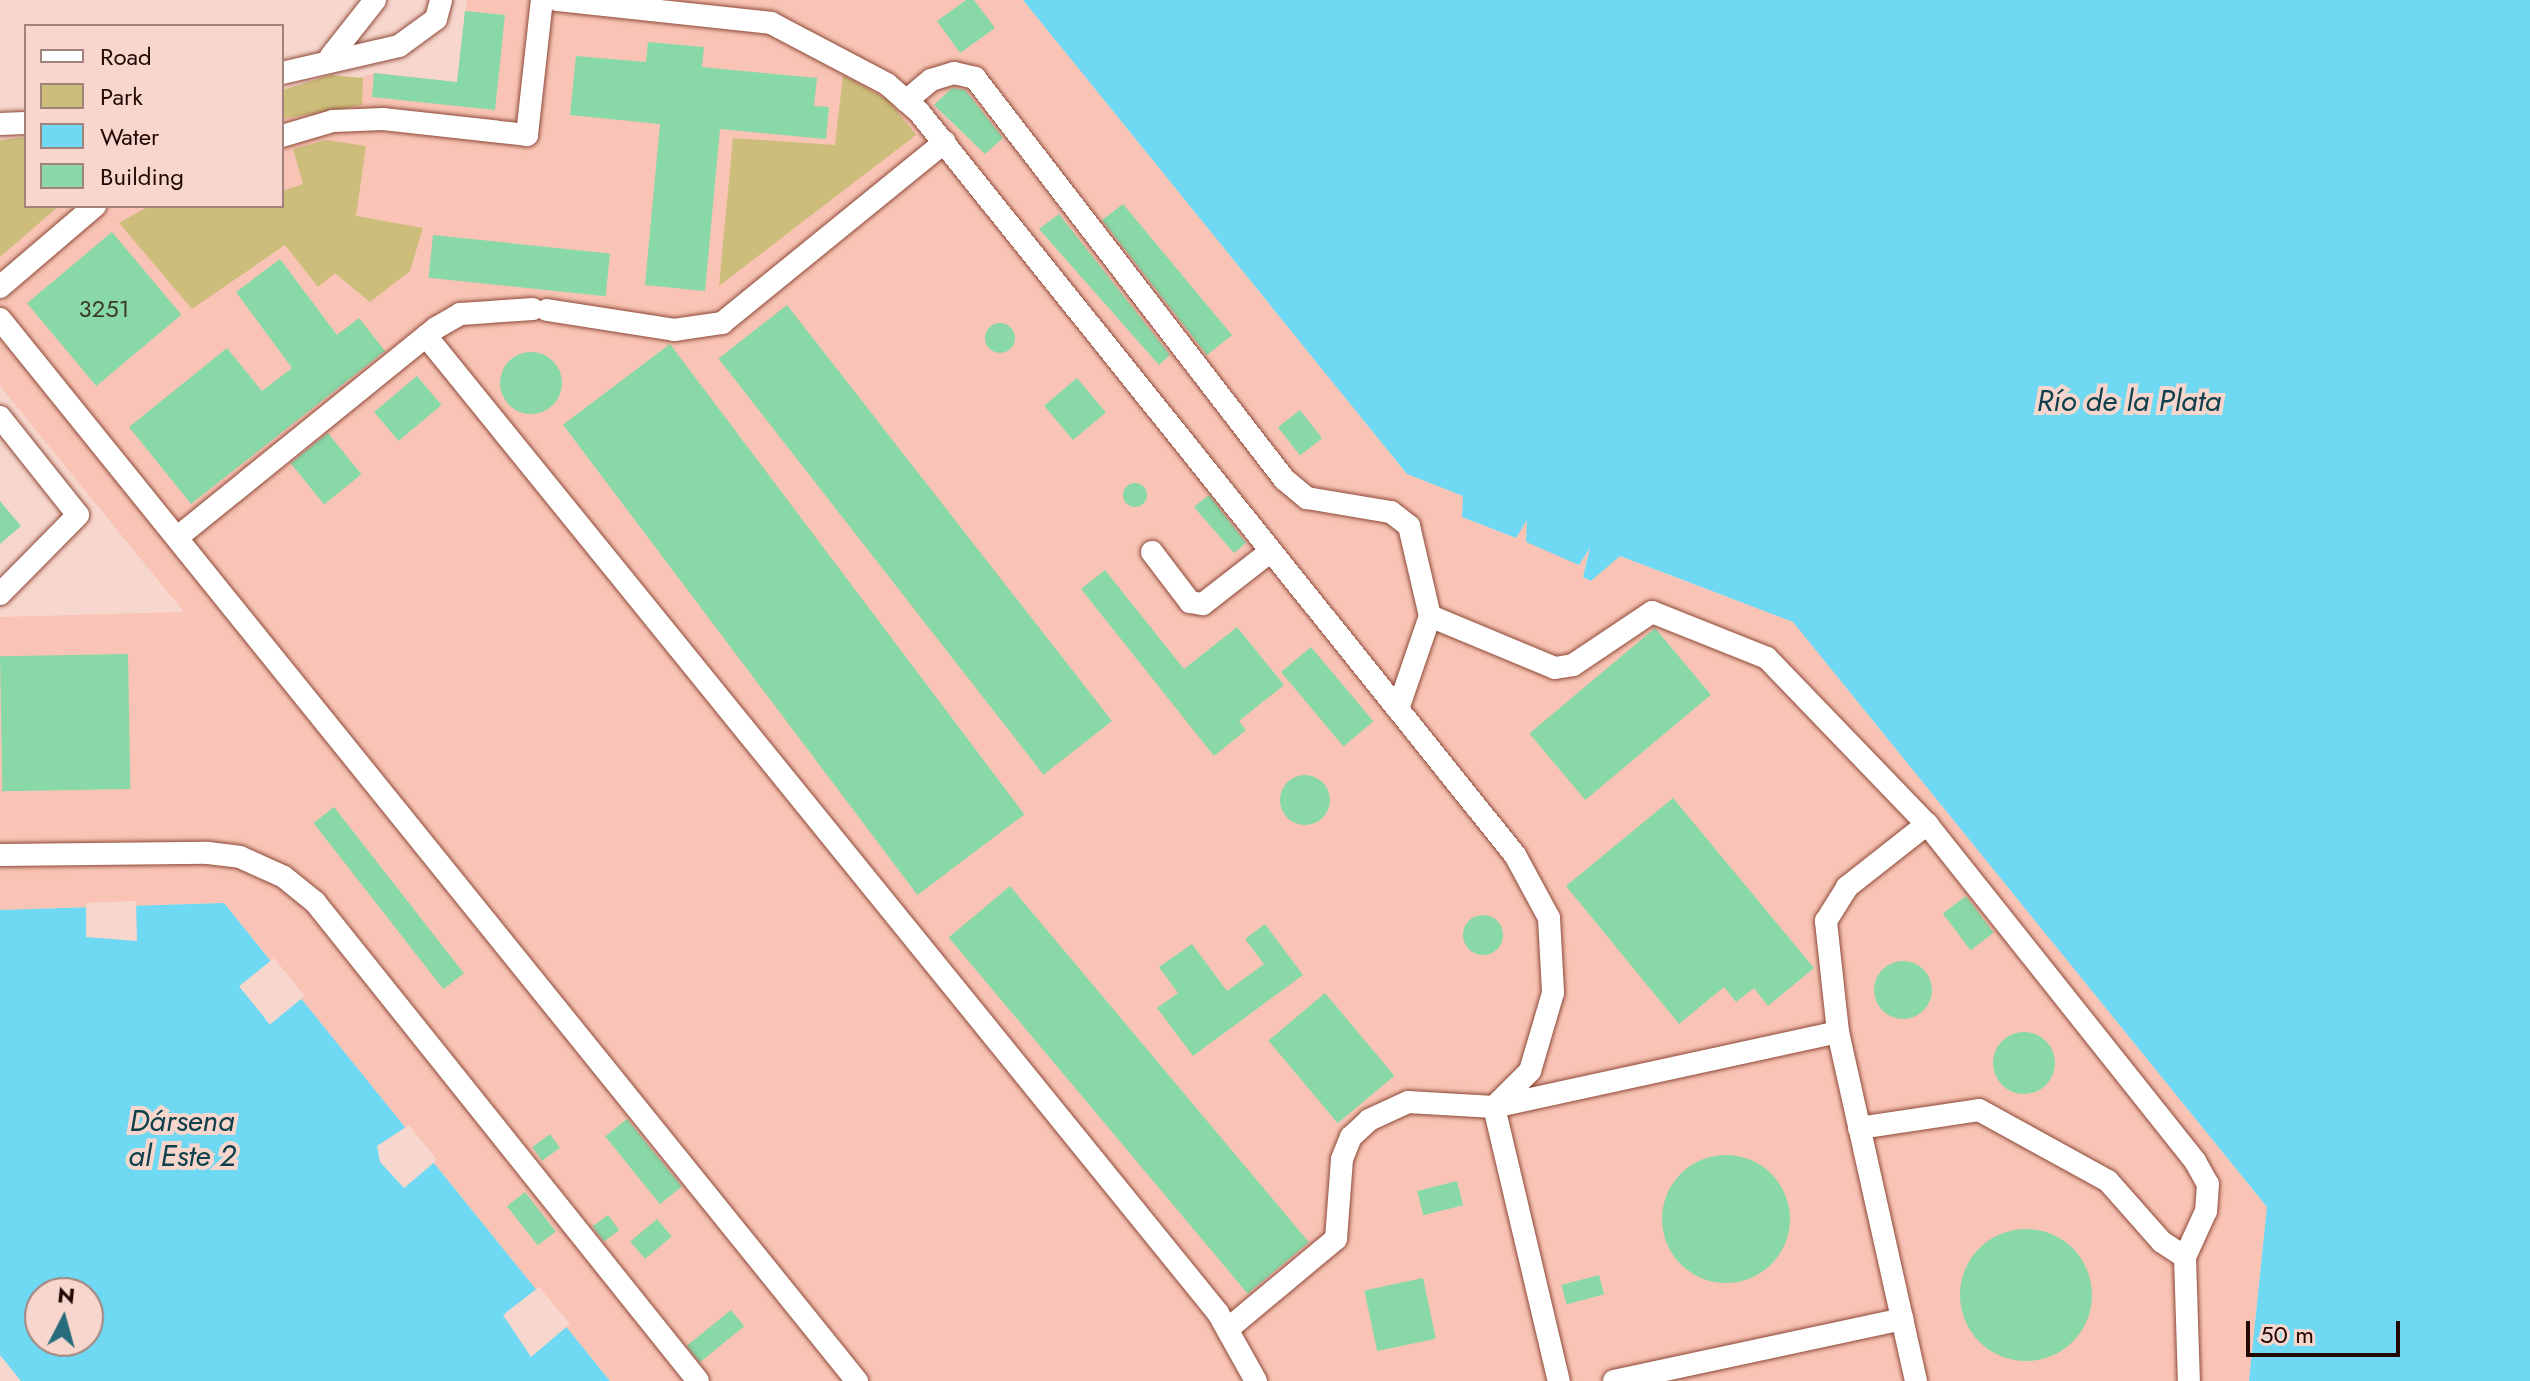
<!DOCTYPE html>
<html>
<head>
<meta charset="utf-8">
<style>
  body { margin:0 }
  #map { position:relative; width:2530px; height:1381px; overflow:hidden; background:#f7d6cd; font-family:Jost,sans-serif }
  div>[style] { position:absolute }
  .built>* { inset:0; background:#f9c4b5 }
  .green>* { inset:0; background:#cdbd7b }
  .water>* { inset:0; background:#6fd8f2 }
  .pier>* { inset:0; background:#f7d6cd; transform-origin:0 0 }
  .building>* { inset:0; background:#89d8a7; transform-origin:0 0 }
  .round { border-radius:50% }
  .roads { filter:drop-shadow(0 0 2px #8d4937) drop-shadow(0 0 2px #8d4937) }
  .minor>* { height:22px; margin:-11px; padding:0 11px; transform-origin:11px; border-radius:11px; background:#fff }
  span { translate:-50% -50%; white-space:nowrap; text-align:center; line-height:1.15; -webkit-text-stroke:8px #f7d6cd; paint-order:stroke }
  .number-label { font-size:24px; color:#3c3b2c }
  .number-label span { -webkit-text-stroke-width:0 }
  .water-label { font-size:30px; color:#0f404b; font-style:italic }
  .legend { position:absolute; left:24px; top:24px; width:260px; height:184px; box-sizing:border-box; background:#f7d6cd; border:2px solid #a2837c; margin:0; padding:10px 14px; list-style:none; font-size:24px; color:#220703 }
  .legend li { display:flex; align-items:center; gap:16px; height:40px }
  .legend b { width:40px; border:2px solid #a2837c }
  .north { position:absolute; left:24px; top:1277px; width:80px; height:80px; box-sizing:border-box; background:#f7d6cd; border:2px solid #a2837c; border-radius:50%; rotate:6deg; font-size:22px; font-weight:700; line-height:32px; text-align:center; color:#220703 }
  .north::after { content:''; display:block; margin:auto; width:28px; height:36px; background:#276c7c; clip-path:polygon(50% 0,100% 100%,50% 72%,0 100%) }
  .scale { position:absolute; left:2246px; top:1321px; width:154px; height:36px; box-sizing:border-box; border:4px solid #220703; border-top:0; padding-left:10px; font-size:24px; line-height:28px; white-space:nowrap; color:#220703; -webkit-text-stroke:6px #f7d6cd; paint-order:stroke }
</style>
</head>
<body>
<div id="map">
  <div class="built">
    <i style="clip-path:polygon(467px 0,1023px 0,1407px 474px,1463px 496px,1462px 517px,1515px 538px,1526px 520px,1579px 565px,1591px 548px,1584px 568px,1619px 556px,1793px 622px,2267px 1207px,2249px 1381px,610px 1381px,224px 903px,0 910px,0 617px,184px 612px,0 386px,0 166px,26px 206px,282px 206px,282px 102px,374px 73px,457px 82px)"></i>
  </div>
  <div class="green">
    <i style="clip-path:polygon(331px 75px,363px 78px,362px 105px,282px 119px,282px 90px)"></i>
    <i style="clip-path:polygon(843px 75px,888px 100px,916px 135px,719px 286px,733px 138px,835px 145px)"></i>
    <i style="clip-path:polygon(26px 137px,26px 206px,59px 206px,0 257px,0 140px)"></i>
    <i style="clip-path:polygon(326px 140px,366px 146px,356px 216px,423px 228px,410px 271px,370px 302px,335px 273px,318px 287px,285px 245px,192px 309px,119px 223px,149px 206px,282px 206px,282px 191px,303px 184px,293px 149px)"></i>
  </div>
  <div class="water">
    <i style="clip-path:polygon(1023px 0,2530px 0,2530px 1381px,2249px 1381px,2267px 1207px,1793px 622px,1620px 556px,1591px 581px,1583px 577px,1590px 548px,1579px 565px,1526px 542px,1527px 520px,1516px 538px,1462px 517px,1463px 496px,1407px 474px)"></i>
    <i style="clip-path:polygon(evenodd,224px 903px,610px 1381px,21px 1381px,0 1355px,0 910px,224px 903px,40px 1293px,88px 1293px,88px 1341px,40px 1341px,40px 1293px)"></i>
  </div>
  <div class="pier">
    <i style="clip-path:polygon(136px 901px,137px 941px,86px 937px,86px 903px)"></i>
    <i style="left:274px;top:958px;width:49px;height:45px;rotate:51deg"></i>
    <i style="clip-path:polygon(409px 1125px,437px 1160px,404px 1188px,380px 1162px,377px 1146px)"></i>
    <i style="clip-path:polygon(539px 1287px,570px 1324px,531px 1357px,503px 1315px)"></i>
  </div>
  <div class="building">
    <i style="clip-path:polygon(966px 0,974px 0,995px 28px,960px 53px,937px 21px)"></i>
    <i style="clip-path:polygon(465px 11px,505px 15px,495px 110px,372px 97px,374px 73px,457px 82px)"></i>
    <i style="clip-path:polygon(648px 42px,704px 47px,702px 67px,817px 78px,814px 106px,829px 107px,826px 139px,720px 129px,705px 291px,645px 285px,660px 124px,570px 115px,576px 56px,646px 62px)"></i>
    <i style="clip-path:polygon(952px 88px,965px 90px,1003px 138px,985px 154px,934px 105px)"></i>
    <i style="clip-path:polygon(1123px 204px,1232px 335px,1207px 355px,1102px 220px)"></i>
    <i style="clip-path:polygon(1059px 214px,1170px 355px,1159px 365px,1039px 229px)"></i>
    <i style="left:112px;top:232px;width:108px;height:111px;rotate:50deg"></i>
    <i style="left:433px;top:235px;width:178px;height:43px;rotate:6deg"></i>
    <i style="clip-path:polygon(280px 259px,337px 335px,359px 318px,385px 351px,191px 504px,129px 427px,227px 348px,262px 391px,292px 368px,236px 292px)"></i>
    <i style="left:787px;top:305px;width:528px;height:87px;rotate:52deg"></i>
    <i class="round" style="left:985px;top:323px;width:30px;height:30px"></i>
    <i style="left:670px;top:344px;width:589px;height:134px;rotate:53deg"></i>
    <i class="round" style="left:500px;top:352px;width:62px;height:62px"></i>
    <i style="left:417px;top:376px;width:38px;height:56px;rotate:50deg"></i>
    <i style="left:1077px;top:378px;width:45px;height:43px;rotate:50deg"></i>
    <i style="left:1300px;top:410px;width:36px;height:28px;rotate:52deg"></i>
    <i style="left:328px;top:433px;width:53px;height:48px;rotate:51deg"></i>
    <i class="round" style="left:1123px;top:483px;width:24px;height:24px"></i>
    <i style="clip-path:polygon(1209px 495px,1246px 543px,1234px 553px,1194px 507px)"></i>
    <i style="clip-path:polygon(0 501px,21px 526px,0 544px)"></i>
    <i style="clip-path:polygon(1105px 570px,1184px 669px,1237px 627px,1284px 685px,1239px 721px,1246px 730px,1214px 756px,1081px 589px)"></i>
    <i style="left:1655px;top:628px;width:87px;height:164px;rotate:50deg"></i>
    <i style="left:1311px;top:647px;width:97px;height:39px;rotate:50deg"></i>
    <i style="left:128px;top:654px;width:135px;height:128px;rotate:89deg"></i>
    <i class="round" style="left:1280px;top:775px;width:50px;height:50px"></i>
    <i style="clip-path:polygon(1673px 798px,1814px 968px,1768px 1006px,1754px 988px,1736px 1002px,1724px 987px,1679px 1024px,1566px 886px)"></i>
    <i style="left:334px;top:807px;width:211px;height:26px;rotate:52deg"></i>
    <i style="left:1010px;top:886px;width:465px;height:80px;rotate:50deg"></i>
    <i style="left:1966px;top:896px;width:46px;height:29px;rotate:53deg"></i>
    <i class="round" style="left:1463px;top:915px;width:40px;height:40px"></i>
    <i style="clip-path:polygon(1265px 924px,1303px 975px,1193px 1056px,1157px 1008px,1178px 993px,1159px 967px,1192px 944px,1227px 991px,1264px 964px,1245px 939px)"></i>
    <i class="round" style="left:1874px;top:961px;width:58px;height:58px"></i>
    <i style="left:1325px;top:993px;width:108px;height:74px;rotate:50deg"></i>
    <i class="round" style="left:1993px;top:1032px;width:62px;height:62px"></i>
    <i style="left:627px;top:1119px;width:87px;height:28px;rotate:51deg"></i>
    <i style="left:550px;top:1134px;width:17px;height:22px;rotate:54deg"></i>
    <i class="round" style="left:1662px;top:1155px;width:128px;height:128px"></i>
    <i style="left:1457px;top:1181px;width:25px;height:41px;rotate:76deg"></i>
    <i style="left:525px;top:1192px;width:50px;height:23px;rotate:52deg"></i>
    <i style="left:608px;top:1215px;width:19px;height:19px;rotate:54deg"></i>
    <i style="left:657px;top:1219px;width:23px;height:35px;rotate:50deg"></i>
    <i class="round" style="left:1960px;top:1229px;width:132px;height:132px"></i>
    <i style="left:1599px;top:1275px;width:20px;height:39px;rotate:75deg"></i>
    <i style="left:1423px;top:1278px;width:62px;height:60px;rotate:78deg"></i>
    <i style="left:731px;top:1310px;width:21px;height:57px;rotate:51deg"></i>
  </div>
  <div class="roads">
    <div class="minor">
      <i style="left:557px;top:0;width:215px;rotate:6.1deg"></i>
      <i style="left:771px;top:23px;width:131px;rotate:27.7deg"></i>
      <i style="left:887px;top:84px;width:43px;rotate:41.2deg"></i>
      <i style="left:919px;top:112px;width:953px;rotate:51.27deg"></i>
      <i style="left:1515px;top:855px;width:72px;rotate:61.6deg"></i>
      <i style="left:1549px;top:918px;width:75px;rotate:86.9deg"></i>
      <i style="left:1553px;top:993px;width:81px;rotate:106.4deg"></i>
      <i style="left:1530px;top:1071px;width:51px;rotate:135deg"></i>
      <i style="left:1494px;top:1107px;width:282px;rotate:76.7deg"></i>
      <i style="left:331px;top:56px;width:71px;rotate:-51.8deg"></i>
      <i style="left:282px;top:73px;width:120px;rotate:-13deg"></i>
      <i style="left:399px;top:46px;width:46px;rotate:-36.1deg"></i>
      <i style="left:436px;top:19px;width:20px;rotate:-75deg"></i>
      <i style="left:906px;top:101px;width:33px;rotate:-40deg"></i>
      <i style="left:931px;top:80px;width:24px;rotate:-17deg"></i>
      <i style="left:954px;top:73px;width:22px;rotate:13deg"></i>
      <i style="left:975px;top:78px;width:506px;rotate:52.38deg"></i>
      <i style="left:1284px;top:479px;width:30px;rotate:40deg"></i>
      <i style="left:1307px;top:498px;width:85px;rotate:9.5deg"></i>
      <i style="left:1391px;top:512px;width:23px;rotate:38deg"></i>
      <i style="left:1409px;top:526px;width:92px;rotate:76.9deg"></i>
      <i style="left:1430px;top:616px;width:135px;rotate:22.6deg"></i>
      <i style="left:1555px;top:668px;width:18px;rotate:-9deg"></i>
      <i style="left:1573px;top:665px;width:95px;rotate:-33.9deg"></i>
      <i style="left:1652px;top:612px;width:124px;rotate:21.8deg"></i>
      <i style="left:1767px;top:658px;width:231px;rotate:46.1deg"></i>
      <i style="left:1927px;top:824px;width:431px;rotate:51.5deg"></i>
      <i style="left:2195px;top:1161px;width:26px;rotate:61deg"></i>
      <i style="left:2208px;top:1184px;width:27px;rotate:94deg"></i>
      <i style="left:2206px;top:1211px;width:51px;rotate:114.5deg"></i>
      <i style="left:2185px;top:1257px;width:124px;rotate:88.2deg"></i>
      <i style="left:0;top:124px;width:26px;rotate:-2deg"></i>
      <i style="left:282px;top:136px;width:53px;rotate:-16.4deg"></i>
      <i style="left:333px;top:121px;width:50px;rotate:-2.3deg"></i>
      <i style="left:383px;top:119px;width:145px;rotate:6.3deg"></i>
      <i style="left:527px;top:135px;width:136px;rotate:-83.7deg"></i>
      <i style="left:0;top:287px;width:125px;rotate:-40.5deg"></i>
      <i style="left:547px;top:310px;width:129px;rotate:8.9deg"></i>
      <i style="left:674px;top:330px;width:49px;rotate:-8.3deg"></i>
      <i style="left:722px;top:323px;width:287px;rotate:-39.1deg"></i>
      <i style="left:0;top:319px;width:1365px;rotate:51.1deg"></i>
      <i style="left:426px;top:336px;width:1258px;rotate:50.97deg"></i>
      <i style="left:1218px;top:1313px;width:78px;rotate:60.8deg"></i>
      <i style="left:0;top:417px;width:125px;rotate:51.5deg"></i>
      <i style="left:78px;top:515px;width:111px;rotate:134.6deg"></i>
      <i style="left:179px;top:536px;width:331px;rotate:-39deg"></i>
      <i style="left:436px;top:328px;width:28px;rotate:-30deg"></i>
      <i style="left:460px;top:314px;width:73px;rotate:-3.9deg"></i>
      <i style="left:1152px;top:552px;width:63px;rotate:52.8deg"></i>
      <i style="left:1190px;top:602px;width:13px;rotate:9deg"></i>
      <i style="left:1203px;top:604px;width:86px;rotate:-37.9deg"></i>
      <i style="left:1398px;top:709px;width:98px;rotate:-71deg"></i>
      <i style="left:0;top:855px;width:208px;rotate:-0.6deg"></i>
      <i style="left:208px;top:853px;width:32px;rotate:7deg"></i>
      <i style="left:240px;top:857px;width:48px;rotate:24.4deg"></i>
      <i style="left:284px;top:877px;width:40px;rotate:39deg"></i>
      <i style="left:315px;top:902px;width:613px;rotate:51.35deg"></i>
      <i style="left:1859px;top:1128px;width:121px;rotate:-8.5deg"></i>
      <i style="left:1979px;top:1110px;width:147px;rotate:28.8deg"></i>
      <i style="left:2108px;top:1181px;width:81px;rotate:48.5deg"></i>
      <i style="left:2162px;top:1242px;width:27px;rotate:33deg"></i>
      <i style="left:1229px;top:1328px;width:139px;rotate:-39.8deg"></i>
      <i style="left:1336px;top:1239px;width:80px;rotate:-85.7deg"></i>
      <i style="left:1342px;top:1159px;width:24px;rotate:-68deg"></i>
      <i style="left:1351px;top:1137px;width:25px;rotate:-43deg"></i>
      <i style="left:1369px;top:1120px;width:43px;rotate:-24.8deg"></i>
      <i style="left:1408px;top:1102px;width:86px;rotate:3.3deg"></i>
      <i style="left:1494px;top:1107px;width:352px;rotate:-12.3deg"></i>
      <i style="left:1614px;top:1381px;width:295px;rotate:-12.1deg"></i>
      <i style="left:1916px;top:1381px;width:358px;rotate:-102.6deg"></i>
      <i style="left:1838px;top:1032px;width:112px;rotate:-96.2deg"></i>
      <i style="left:1826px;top:921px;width:40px;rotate:-58deg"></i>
      <i style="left:1847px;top:887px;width:102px;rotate:-38.2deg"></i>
    </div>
  </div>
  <div class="number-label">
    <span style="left:104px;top:309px">3251</span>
  </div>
  <div class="water-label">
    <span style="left:2129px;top:401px">Río de la Plata</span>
    <span style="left:182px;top:1138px">Dársena<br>al Este 2</span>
  </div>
  <ul class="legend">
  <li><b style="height:10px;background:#fff"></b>Road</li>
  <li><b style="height:22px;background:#cdbd7b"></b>Park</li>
  <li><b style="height:22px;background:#6fd8f2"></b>Water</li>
  <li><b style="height:22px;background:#89d8a7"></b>Building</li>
  </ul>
  <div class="north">N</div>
  <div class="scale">50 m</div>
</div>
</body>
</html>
